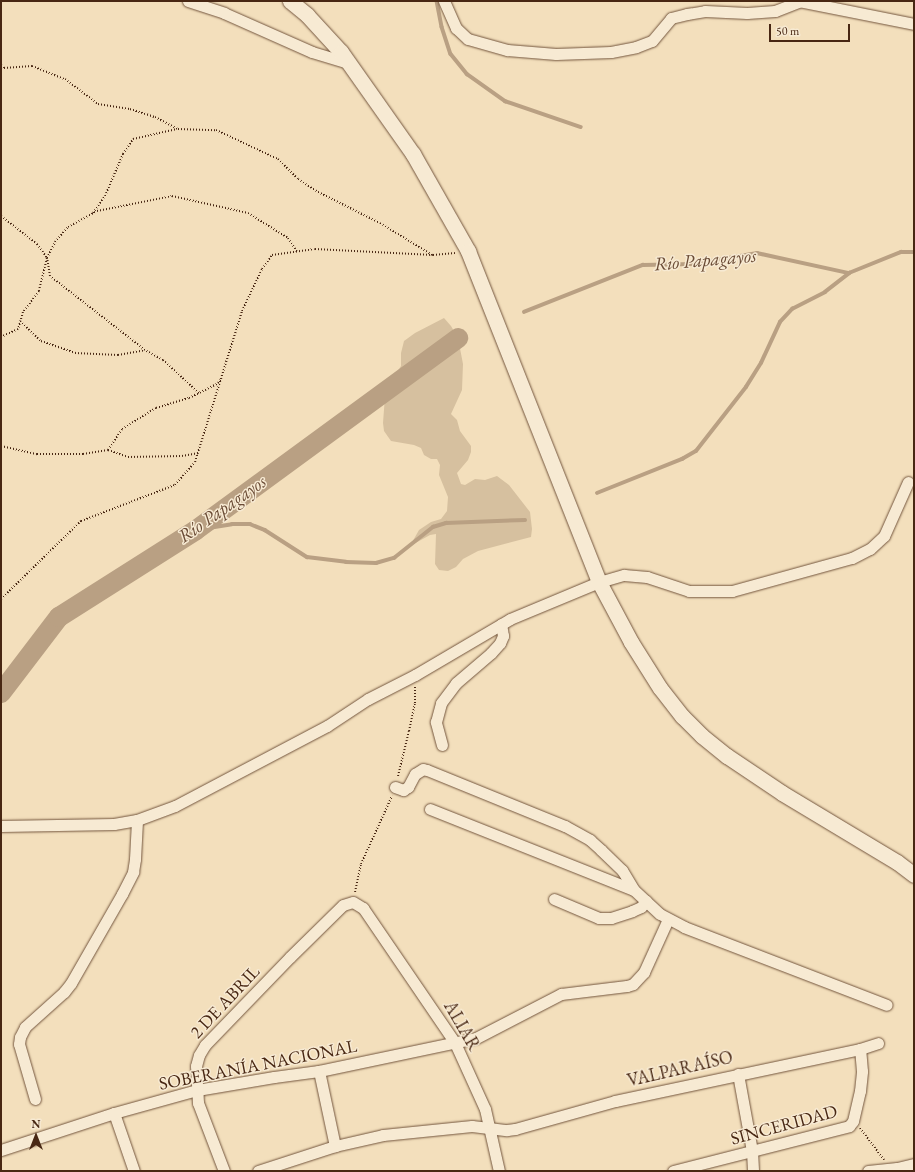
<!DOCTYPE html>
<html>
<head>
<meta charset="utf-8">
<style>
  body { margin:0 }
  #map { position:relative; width:915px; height:1172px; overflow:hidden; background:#f3dfbc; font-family:"EB Garamond",serif }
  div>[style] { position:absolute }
  .green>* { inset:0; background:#d6c09f }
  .stream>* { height:3.5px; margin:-1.75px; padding:0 1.75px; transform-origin:1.75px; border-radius:1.75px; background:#b9a083 }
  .river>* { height:20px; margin:-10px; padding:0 10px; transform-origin:10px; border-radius:10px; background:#b9a083 }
  .path>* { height:2px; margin-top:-1px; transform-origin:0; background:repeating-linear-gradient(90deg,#482713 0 1px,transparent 0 3px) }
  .roads { filter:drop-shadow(0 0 1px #73553d) drop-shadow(0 0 1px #73553d) }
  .minor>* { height:11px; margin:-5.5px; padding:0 5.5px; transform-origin:5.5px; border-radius:5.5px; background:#f7ead3 }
  .secondary>* { height:15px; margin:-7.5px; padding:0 7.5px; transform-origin:7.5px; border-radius:7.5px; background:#f7ead3 }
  span { translate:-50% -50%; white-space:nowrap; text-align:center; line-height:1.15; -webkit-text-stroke:3px #f7ead3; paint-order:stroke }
  .street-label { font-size:18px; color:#482713 }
  .water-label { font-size:19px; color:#6a4b35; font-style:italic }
  .frame { position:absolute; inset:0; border:2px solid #482713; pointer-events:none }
  .north { position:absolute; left:16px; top:1116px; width:40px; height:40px; -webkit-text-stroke:3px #f7ead3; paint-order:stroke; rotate:0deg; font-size:11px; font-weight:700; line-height:16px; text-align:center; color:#482713 }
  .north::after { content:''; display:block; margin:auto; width:14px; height:18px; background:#482713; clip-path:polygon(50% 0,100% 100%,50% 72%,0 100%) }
  .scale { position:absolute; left:769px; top:24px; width:81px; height:18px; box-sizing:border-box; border:2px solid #482713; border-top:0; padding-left:5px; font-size:12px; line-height:14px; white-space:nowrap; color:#482713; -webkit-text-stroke:3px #f7ead3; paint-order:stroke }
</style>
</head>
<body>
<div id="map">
  <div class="green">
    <i style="clip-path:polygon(444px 318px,451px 326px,458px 338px,463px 364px,462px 390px,451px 414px,457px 420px,460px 431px,471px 446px,471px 452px,468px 460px,457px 473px,461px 484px,465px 485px,475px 479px,485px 480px,497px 476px,509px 485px,530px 512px,532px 529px,531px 537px,478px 551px,463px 559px,456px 567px,448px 571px,439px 570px,435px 564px,436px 534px,430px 535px,410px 546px,419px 530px,431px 522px,441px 519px,447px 511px,448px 497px,439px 475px,440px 465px,437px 459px,431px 459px,424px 455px,421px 448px,414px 445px,391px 441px,384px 431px,383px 423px,385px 396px,393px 378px,401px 366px,401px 353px,404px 341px,415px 333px)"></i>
  </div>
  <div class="stream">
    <i style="left:437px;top:1px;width:26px;rotate:79deg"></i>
    <i style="left:442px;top:27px;width:28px;rotate:72deg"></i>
    <i style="left:451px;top:54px;width:26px;rotate:51deg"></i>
    <i style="left:467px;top:74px;width:47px;rotate:35.4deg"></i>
    <i style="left:505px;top:101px;width:80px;rotate:18.9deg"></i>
    <i style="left:524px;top:312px;width:128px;rotate:-21.6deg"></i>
    <i style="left:643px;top:265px;width:51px;rotate:-1.1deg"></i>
    <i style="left:694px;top:264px;width:64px;rotate:-9.9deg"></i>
    <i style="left:757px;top:253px;width:94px;rotate:12.3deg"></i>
    <i style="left:849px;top:273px;width:56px;rotate:-22deg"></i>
    <i style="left:901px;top:252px;width:13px"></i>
    <i style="left:597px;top:493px;width:92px;rotate:-21.8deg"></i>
    <i style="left:682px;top:459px;width:16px;rotate:-30deg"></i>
    <i style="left:696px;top:451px;width:81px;rotate:-52deg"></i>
    <i style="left:746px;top:387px;width:28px;rotate:-58deg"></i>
    <i style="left:761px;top:363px;width:45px;rotate:-65.1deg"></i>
    <i style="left:780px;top:322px;width:18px;rotate:-47deg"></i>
    <i style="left:792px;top:309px;width:37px;rotate:-27deg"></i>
    <i style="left:825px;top:292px;width:31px;rotate:-38deg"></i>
    <i style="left:196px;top:530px;width:36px;rotate:-9deg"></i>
    <i style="left:232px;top:524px;width:18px"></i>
    <i style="left:250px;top:524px;width:16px;rotate:22deg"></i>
    <i style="left:265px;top:530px;width:50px;rotate:32.7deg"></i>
    <i style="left:307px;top:557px;width:39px;rotate:7deg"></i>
    <i style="left:346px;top:562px;width:30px;rotate:2deg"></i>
    <i style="left:376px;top:563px;width:19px;rotate:-16deg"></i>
    <i style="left:394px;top:558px;width:50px;rotate:-38.5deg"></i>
    <i style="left:433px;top:527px;width:14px;rotate:-17deg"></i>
    <i style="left:446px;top:523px;width:79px;rotate:-2.2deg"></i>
  </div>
  <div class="river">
    <i style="left:1px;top:693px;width:96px;rotate:-52.7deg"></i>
    <i style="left:59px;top:617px;width:162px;rotate:-32.4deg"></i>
    <i style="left:196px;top:530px;width:325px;rotate:-36.2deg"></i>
  </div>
  <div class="path">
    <i style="left:1px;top:65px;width:4px;rotate:45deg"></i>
    <i style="left:4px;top:68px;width:28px;rotate:-4deg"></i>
    <i style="left:32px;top:66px;width:35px;rotate:22deg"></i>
    <i style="left:65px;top:79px;width:41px;rotate:37.1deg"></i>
    <i style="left:98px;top:104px;width:32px;rotate:9deg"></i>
    <i style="left:130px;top:109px;width:26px;rotate:18deg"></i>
    <i style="left:155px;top:117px;width:26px;rotate:28deg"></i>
    <i style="left:178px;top:129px;width:38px;rotate:2deg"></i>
    <i style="left:216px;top:130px;width:68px;rotate:25.1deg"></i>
    <i style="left:278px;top:159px;width:28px;rotate:45deg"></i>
    <i style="left:298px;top:179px;width:24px;rotate:33deg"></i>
    <i style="left:318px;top:192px;width:69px;rotate:26.6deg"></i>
    <i style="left:380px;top:223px;width:61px;rotate:31.6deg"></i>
    <i style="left:93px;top:213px;width:21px;rotate:-55deg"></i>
    <i style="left:105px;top:196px;width:46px;rotate:-66.8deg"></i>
    <i style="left:123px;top:154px;width:18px;rotate:-56deg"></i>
    <i style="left:133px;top:139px;width:45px;rotate:-12.8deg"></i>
    <i style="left:1px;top:216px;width:46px;rotate:37.9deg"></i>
    <i style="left:37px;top:244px;width:17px;rotate:54deg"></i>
    <i style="left:47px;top:258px;width:34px;rotate:104deg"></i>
    <i style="left:39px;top:291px;width:26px;rotate:127deg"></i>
    <i style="left:23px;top:312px;width:18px;rotate:106deg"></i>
    <i style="left:18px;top:329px;width:19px;rotate:155deg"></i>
    <i style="left:20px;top:321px;width:29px;rotate:44deg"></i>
    <i style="left:41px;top:341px;width:36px;rotate:19deg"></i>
    <i style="left:75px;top:353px;width:43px;rotate:2.7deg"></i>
    <i style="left:118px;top:355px;width:27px;rotate:-10deg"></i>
    <i style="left:199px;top:393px;width:49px;rotate:-137.5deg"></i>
    <i style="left:163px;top:360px;width:21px;rotate:-151deg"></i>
    <i style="left:145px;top:350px;width:120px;rotate:-142.1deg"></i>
    <i style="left:50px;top:276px;width:18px;rotate:-99deg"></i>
    <i style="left:47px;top:258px;width:18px;rotate:-63deg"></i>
    <i style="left:55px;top:242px;width:20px;rotate:-49deg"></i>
    <i style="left:68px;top:227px;width:33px;rotate:-29deg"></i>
    <i style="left:97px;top:211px;width:76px;rotate:-11.3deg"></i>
    <i style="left:172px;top:196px;width:78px;rotate:12.6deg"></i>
    <i style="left:248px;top:213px;width:47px;rotate:32deg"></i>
    <i style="left:288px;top:238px;width:17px;rotate:57deg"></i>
    <i style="left:1px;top:446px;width:37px;rotate:13deg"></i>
    <i style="left:37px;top:454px;width:46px"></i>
    <i style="left:83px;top:454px;width:25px;rotate:-9deg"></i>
    <i style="left:108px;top:450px;width:25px;rotate:-56deg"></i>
    <i style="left:122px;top:429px;width:40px;rotate:-32deg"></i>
    <i style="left:156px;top:408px;width:34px;rotate:-17deg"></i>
    <i style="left:189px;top:398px;width:33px;rotate:-27deg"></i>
    <i style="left:218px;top:383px;width:6px;rotate:-51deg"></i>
    <i style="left:108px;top:450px;width:21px;rotate:19deg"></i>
    <i style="left:128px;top:457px;width:54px;rotate:-1.1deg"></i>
    <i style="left:182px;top:456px;width:17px;rotate:-10deg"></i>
    <i style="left:1px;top:599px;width:112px;rotate:-44.3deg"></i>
    <i style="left:81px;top:521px;width:101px;rotate:-21deg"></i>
    <i style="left:175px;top:485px;width:30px;rotate:-49deg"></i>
    <i style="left:195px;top:462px;width:158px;rotate:-72.7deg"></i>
    <i style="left:242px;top:311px;width:47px;rotate:-64.5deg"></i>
    <i style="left:262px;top:269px;width:17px;rotate:-54deg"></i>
    <i style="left:272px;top:255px;width:43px;rotate:-7.9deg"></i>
    <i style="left:315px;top:249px;width:118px;rotate:2.9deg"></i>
    <i style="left:433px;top:255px;width:22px;rotate:-5deg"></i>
    <i style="left:398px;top:776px;width:46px;rotate:-76.3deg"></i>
    <i style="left:409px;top:731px;width:29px;rotate:-78deg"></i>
    <i style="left:415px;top:703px;width:16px;rotate:-90deg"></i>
    <i style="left:355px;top:892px;width:29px;rotate:-78deg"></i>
    <i style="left:361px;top:864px;width:75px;rotate:-65.5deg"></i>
    <i style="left:860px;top:1128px;width:40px;rotate:53deg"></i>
  </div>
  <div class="roads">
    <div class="minor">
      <i style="left:188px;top:1px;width:38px;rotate:18deg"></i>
      <i style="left:224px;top:13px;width:96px;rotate:23.9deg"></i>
      <i style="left:312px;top:52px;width:38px;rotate:17deg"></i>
      <i style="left:444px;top:1px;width:30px;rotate:66deg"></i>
      <i style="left:456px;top:28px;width:16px;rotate:43deg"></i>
      <i style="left:468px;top:39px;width:41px;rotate:15.8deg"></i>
      <i style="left:507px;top:50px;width:49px;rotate:4.7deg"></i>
      <i style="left:556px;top:54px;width:55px;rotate:-2.1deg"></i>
      <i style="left:611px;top:52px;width:25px;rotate:-11deg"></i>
      <i style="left:636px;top:47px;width:17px;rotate:-21deg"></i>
      <i style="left:652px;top:41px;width:30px;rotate:-50deg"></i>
      <i style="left:671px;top:18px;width:16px;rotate:-14deg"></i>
      <i style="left:687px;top:14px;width:18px;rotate:-9deg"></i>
      <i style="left:705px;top:11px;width:42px;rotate:2.7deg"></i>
      <i style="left:747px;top:13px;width:28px;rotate:-4deg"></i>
      <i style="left:775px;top:11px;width:28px;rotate:-21deg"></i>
      <i style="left:799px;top:1px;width:117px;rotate:11.3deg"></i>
      <i style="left:442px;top:745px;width:24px;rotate:-105deg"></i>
      <i style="left:436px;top:722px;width:20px;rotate:-75deg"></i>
      <i style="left:441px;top:703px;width:25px;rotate:-53deg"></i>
      <i style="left:456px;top:683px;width:46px;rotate:-40.6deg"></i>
      <i style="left:491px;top:653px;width:13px;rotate:-48deg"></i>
      <i style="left:500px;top:643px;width:8px;rotate:-67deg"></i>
      <i style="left:503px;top:636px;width:12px;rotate:-99deg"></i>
      <i style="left:395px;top:787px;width:9px;rotate:21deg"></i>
      <i style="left:403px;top:790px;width:6px;rotate:-31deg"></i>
      <i style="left:408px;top:787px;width:15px;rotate:-62deg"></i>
      <i style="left:415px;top:774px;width:9px;rotate:-32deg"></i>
      <i style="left:423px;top:769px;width:4px;rotate:14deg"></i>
      <i style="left:427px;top:770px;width:149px;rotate:22.1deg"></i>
      <i style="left:565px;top:826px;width:29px;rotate:29deg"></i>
      <i style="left:590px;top:840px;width:15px;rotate:42deg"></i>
      <i style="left:601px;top:850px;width:29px;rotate:44deg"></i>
      <i style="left:622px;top:870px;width:23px;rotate:59deg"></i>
      <i style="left:430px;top:809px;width:219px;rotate:21.7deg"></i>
      <i style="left:634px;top:890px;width:35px;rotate:43deg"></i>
      <i style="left:660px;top:914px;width:27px;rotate:28deg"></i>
      <i style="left:684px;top:927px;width:217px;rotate:21deg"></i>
      <i style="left:1px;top:826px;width:113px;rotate:-1deg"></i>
      <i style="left:114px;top:824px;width:23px;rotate:-10deg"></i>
      <i style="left:137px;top:820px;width:40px;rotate:-20.2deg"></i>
      <i style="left:175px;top:806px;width:172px;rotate:-27.8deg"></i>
      <i style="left:327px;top:726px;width:49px;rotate:-33.4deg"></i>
      <i style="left:368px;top:699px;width:53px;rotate:-27.1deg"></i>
      <i style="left:415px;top:675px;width:110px;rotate:-30.5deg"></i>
      <i style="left:510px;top:619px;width:96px;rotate:-22.6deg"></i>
      <i style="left:599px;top:582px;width:26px;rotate:-16deg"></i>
      <i style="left:624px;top:575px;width:23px;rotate:5deg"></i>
      <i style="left:647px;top:577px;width:44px;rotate:18.4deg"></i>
      <i style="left:689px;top:591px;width:43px"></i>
      <i style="left:732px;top:591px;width:124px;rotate:-15.4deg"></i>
      <i style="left:852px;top:558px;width:20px;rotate:-27deg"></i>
      <i style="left:870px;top:549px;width:19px;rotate:-43deg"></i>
      <i style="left:884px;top:536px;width:59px;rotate:-66deg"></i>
      <i style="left:554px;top:899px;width:49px;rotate:22.9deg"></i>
      <i style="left:599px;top:918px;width:12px"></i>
      <i style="left:611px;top:918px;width:22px;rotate:-18deg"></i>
      <i style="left:632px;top:911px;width:10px;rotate:-24deg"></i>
      <i style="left:641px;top:907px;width:8px;rotate:-50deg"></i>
      <i style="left:319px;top:1071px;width:77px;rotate:78deg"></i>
      <i style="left:738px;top:1074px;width:78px;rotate:79.7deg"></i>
      <i style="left:752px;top:1151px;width:20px;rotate:87deg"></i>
      <i style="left:35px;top:1099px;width:57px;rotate:-106.2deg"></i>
      <i style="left:19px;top:1044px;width:7px;rotate:-82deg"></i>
      <i style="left:20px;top:1037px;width:11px;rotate:-63deg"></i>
      <i style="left:25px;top:1027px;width:52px;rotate:-41.9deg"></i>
      <i style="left:64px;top:992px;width:11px;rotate:-52deg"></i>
      <i style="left:71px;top:983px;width:103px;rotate:-60.2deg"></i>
      <i style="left:122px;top:894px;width:25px;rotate:-63deg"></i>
      <i style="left:133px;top:872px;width:13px;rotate:-81deg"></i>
      <i style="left:135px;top:859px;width:39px;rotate:-87deg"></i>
      <i style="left:114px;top:1113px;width:61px;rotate:71deg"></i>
      <i style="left:1px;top:1150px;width:119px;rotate:-18.1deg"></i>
      <i style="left:114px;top:1113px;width:86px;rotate:-15.5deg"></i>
      <i style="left:197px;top:1090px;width:78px;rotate:-9.6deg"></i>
      <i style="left:274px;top:1077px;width:45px;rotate:-7.6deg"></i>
      <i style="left:319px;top:1071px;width:160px;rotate:-11.9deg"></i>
      <i style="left:476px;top:1038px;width:96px;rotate:-27.4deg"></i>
      <i style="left:561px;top:994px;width:66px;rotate:-6.9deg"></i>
      <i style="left:627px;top:986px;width:6px;rotate:-18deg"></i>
      <i style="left:633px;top:984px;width:16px;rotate:-47deg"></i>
      <i style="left:644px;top:972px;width:58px;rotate:-65.6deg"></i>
      <i style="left:224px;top:1171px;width:73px;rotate:-110.9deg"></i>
      <i style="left:198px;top:1103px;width:37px;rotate:-93deg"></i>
      <i style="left:196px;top:1066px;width:11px;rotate:-75deg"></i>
      <i style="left:199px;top:1055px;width:12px;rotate:-59deg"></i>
      <i style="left:205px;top:1045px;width:122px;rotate:-46deg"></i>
      <i style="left:290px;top:957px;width:74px;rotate:-44.5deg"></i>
      <i style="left:343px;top:905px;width:10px;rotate:-17deg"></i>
      <i style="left:353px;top:902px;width:12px;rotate:31deg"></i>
      <i style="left:363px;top:908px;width:163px;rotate:55.7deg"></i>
      <i style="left:455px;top:1043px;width:72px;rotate:65.6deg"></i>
      <i style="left:485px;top:1109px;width:64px;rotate:77.3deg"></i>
      <i style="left:258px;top:1171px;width:81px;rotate:-18deg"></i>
      <i style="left:335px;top:1146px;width:49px;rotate:-12.9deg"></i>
      <i style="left:383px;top:1135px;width:89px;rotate:-5.8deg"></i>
      <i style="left:472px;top:1126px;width:35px;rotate:7deg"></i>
      <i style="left:507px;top:1130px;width:8px;rotate:-7deg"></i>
      <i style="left:515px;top:1129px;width:104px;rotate:-15.6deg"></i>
      <i style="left:615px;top:1101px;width:250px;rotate:-12deg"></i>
      <i style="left:860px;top:1049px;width:19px;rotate:-18deg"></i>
      <i style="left:673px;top:1171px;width:182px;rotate:-14.3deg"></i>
      <i style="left:849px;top:1126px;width:6px;rotate:-51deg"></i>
      <i style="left:853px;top:1121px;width:31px;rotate:-77deg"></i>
      <i style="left:860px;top:1091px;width:20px;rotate:-84deg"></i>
      <i style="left:862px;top:1071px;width:22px;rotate:-95deg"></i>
      <i style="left:868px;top:1171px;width:29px;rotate:-6deg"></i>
      <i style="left:897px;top:1168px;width:17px;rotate:-13deg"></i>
    </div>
    <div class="secondary">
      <i style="left:290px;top:1px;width:22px;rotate:39deg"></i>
      <i style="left:307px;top:15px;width:50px;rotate:47.4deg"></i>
      <i style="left:341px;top:52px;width:125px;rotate:54.8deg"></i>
      <i style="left:413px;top:154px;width:112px;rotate:60.4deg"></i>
      <i style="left:468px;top:251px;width:356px;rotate:68.4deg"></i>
      <i style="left:599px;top:582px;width:68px;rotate:61.9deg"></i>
      <i style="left:631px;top:642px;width:54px;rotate:57.8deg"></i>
      <i style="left:660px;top:688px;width:36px;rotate:52deg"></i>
      <i style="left:682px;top:716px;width:28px;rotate:45deg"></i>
      <i style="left:702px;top:736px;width:32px;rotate:39deg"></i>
      <i style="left:727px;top:756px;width:66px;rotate:33.9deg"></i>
      <i style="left:782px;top:793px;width:134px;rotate:31deg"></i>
      <i style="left:897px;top:862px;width:21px;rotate:37deg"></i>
    </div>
  </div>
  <div class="street-label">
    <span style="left:225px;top:1002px;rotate:-47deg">2 DE ABRIL</span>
    <span style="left:462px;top:1026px;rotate:60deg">ALIAR</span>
    <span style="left:258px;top:1065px;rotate:-11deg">SOBERANÍA NACIONAL</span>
    <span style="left:680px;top:1069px;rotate:-13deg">VALPARAÍSO</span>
    <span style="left:784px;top:1125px;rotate:-15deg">SINCERIDAD</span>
  </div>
  <div class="water-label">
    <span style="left:705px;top:260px;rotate:-5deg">Río Papagayos</span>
    <span style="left:222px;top:509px;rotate:-35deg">Río Papagayos</span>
  </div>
  <div class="frame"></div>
  <div class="north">N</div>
  <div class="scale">50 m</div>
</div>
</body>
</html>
